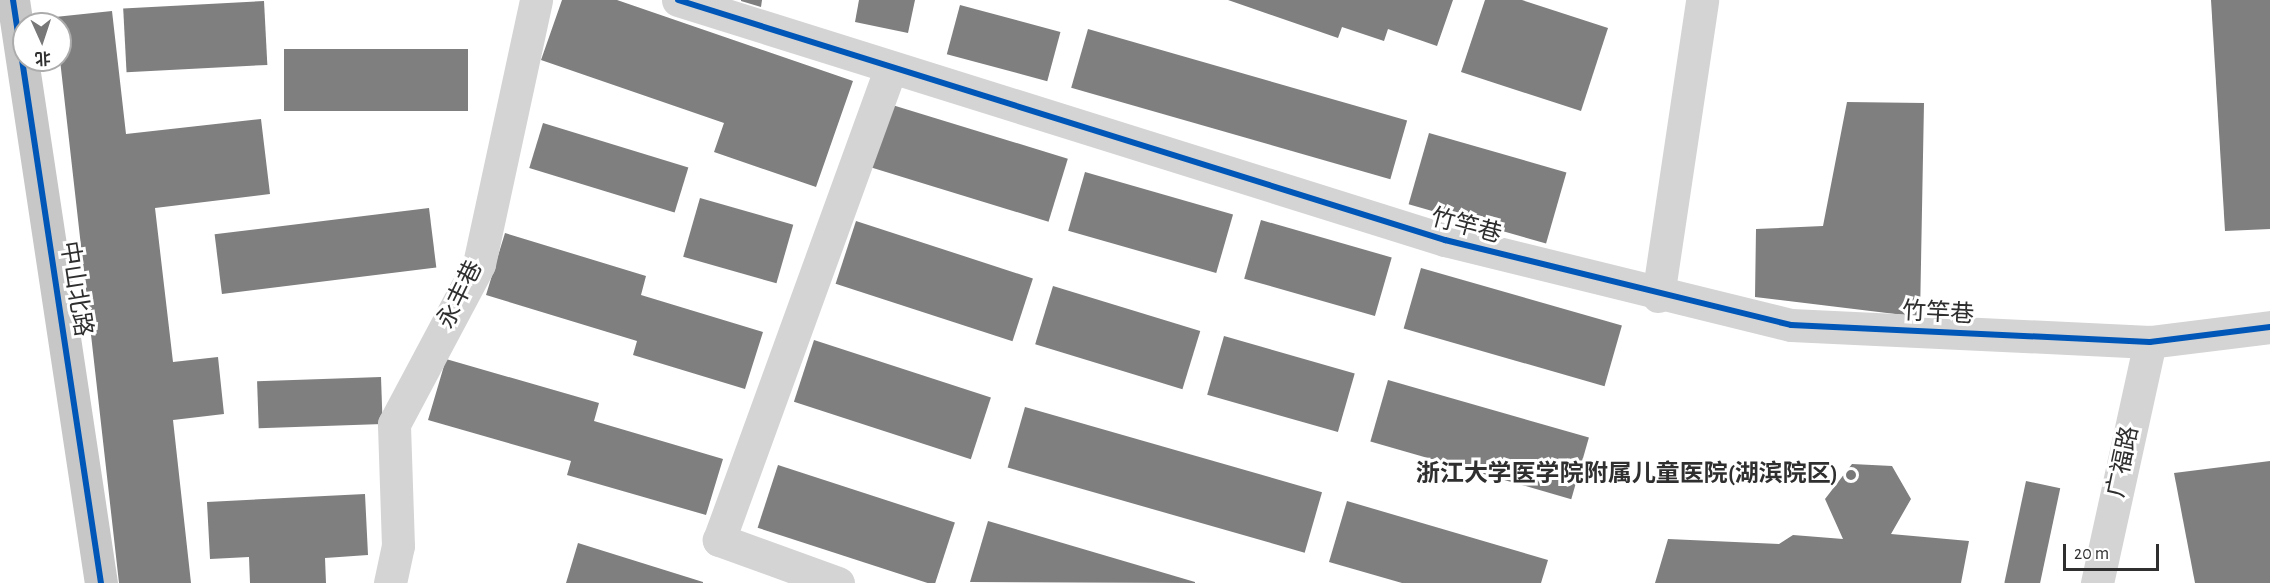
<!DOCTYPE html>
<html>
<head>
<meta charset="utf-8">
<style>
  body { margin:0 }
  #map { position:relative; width:2270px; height:583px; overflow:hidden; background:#fff; font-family:"Alegreya Sans","Noto Sans SC",sans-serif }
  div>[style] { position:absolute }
  .building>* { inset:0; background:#7f7f7f; transform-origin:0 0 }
  .minor>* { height:33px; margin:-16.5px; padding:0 16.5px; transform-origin:16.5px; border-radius:16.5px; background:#d4d4d4 }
  .major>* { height:33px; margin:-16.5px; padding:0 16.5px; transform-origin:16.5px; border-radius:16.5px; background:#c7c7c7 }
  .cycleway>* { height:6px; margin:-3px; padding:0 3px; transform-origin:3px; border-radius:3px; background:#0057b8 }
  .dots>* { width:16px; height:16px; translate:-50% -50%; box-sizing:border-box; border:3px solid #fff; border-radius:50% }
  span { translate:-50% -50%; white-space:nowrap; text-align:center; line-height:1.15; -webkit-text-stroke:6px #fff; paint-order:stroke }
  .street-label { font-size:24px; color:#2f2f2f }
  .poi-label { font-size:24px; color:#2f2f2f; font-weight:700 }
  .right { translate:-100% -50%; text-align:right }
  .north { position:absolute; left:12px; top:12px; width:60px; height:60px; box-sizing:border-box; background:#fff; border:2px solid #acacac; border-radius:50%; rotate:177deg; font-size:16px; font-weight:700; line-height:24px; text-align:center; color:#2f2f2f }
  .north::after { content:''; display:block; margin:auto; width:21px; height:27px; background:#787878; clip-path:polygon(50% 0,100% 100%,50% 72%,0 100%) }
  .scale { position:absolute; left:2063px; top:544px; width:96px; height:27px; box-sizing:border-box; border:3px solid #2f2f2f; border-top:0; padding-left:8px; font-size:18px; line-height:21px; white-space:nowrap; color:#2f2f2f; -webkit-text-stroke:4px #fff; paint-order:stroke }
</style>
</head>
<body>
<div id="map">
  <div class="building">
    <i style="clip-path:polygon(562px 0,617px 0,853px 81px,816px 187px,714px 152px,724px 123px,541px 60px)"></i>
    <i style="clip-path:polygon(741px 0,762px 0,761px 7px,741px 1px)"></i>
    <i style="clip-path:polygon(859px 0,915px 0,908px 33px,855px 22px)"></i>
    <i style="clip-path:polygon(1228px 0,1453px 0,1437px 46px,1388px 29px,1384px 41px,1342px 27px,1338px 38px)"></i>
    <i style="clip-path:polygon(1485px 0,1522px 0,1608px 28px,1581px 111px,1461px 72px)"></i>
    <i style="clip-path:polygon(2211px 0,2270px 0,2270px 229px,2225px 231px)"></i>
    <i style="left:264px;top:1px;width:64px;height:141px;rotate:87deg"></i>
    <i style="left:960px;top:5px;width:104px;height:51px;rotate:15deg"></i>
    <i style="clip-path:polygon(112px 11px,126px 134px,261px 119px,270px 194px,155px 208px,173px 362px,218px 357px,224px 414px,173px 420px,191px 583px,119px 583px,60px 60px,60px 24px,55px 17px)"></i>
    <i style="left:1088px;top:29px;width:332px;height:61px;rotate:16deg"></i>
    <i style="left:284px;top:49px;width:184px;height:62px"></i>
    <i style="clip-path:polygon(1847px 102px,1924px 103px,1920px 317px,1755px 297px,1756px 229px,1823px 226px)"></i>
    <i style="left:889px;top:104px;width:187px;height:66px;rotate:17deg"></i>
    <i style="left:543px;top:123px;width:152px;height:47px;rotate:17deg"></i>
    <i style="left:1429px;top:133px;width:143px;height:74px;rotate:16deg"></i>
    <i style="left:1085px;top:172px;width:154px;height:61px;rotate:16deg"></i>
    <i style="left:700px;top:198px;width:97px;height:61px;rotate:16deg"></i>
    <i style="left:429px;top:208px;width:60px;height:216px;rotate:83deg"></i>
    <i style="left:1261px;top:220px;width:136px;height:61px;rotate:16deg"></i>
    <i style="left:856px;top:221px;width:186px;height:66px;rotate:18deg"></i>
    <i style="clip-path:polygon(505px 233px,646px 276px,641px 295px,763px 332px,745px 389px,633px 355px,637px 341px,486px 295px)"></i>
    <i style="left:1421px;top:268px;width:209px;height:63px;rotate:16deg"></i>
    <i style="left:1053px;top:286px;width:154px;height:61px;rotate:17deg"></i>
    <i style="left:1224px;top:336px;width:136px;height:61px;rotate:16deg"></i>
    <i style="left:814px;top:340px;width:186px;height:65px;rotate:18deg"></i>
    <i style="clip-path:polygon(446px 359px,599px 403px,594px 421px,723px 459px,706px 515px,567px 475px,571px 461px,428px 420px)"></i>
    <i style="left:381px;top:377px;width:47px;height:124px;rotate:88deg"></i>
    <i style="left:1388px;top:380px;width:209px;height:64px;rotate:16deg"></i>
    <i style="left:1025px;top:407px;width:309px;height:63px;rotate:16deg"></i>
    <i style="clip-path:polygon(2270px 461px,2270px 583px,2195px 583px,2174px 473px)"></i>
    <i style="clip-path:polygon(1852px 464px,1892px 466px,1911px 499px,1891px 534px,1969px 541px,1961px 583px,1655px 583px,1668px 539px,1779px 544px,1793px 535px,1843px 539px,1825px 499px)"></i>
    <i style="left:778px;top:465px;width:186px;height:66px;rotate:18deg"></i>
    <i style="left:2026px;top:481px;width:35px;height:104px;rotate:12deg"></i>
    <i style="clip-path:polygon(365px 494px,368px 555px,325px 558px,326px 583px,250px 583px,249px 557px,210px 559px,207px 502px)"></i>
    <i style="clip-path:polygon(1347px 501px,1548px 560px,1541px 583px,1402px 583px,1329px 562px)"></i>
    <i style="clip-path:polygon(988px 521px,1195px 582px,1195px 583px,970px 582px)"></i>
    <i style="clip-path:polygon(578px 543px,703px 582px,703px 583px,566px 583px)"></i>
  </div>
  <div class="minor">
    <i style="left:678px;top:0;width:804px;rotate:17.38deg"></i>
    <i style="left:1445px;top:240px;width:356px;rotate:13.8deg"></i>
    <i style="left:1791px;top:325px;width:359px;rotate:2.7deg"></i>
    <i style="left:2150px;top:342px;width:121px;rotate:-7.1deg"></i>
    <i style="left:1658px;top:296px;width:299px;rotate:-81.5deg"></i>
    <i style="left:390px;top:583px;width:38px;rotate:-78deg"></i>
    <i style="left:398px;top:546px;width:122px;rotate:-91.9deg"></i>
    <i style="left:394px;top:424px;width:181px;rotate:-62deg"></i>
    <i style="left:479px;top:264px;width:270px;rotate:-77.8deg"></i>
    <i style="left:838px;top:583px;width:127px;rotate:-160.1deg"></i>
    <i style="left:719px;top:540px;width:500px;rotate:-70.01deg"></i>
    <i style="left:2097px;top:583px;width:247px;rotate:-77.6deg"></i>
  </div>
  <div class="major">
    <i style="left:13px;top:0;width:590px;rotate:81.42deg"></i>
  </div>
  <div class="cycleway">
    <i style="left:13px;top:0;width:590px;rotate:81.42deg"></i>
    <i style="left:678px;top:0;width:804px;rotate:17.38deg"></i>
    <i style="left:1445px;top:240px;width:356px;rotate:13.8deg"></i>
    <i style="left:1791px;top:325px;width:359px;rotate:2.7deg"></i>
    <i style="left:2150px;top:342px;width:121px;rotate:-7.1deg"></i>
  </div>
  <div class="dots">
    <i style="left:1851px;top:475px;background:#787878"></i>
  </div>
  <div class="street-label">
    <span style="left:1466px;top:227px;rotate:15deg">竹竿巷</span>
    <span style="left:75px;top:289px;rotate:81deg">中山北路</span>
    <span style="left:461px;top:295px;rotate:-64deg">永丰巷</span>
    <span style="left:1938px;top:314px;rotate:3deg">竹竿巷</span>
    <span style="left:2124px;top:462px;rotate:-78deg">广福路</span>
  </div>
  <div class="poi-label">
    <span class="right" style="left:1838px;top:475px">浙江大学医学院附属儿童医院(湖滨院区)</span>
  </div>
  <div class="north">北</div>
  <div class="scale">20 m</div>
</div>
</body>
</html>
